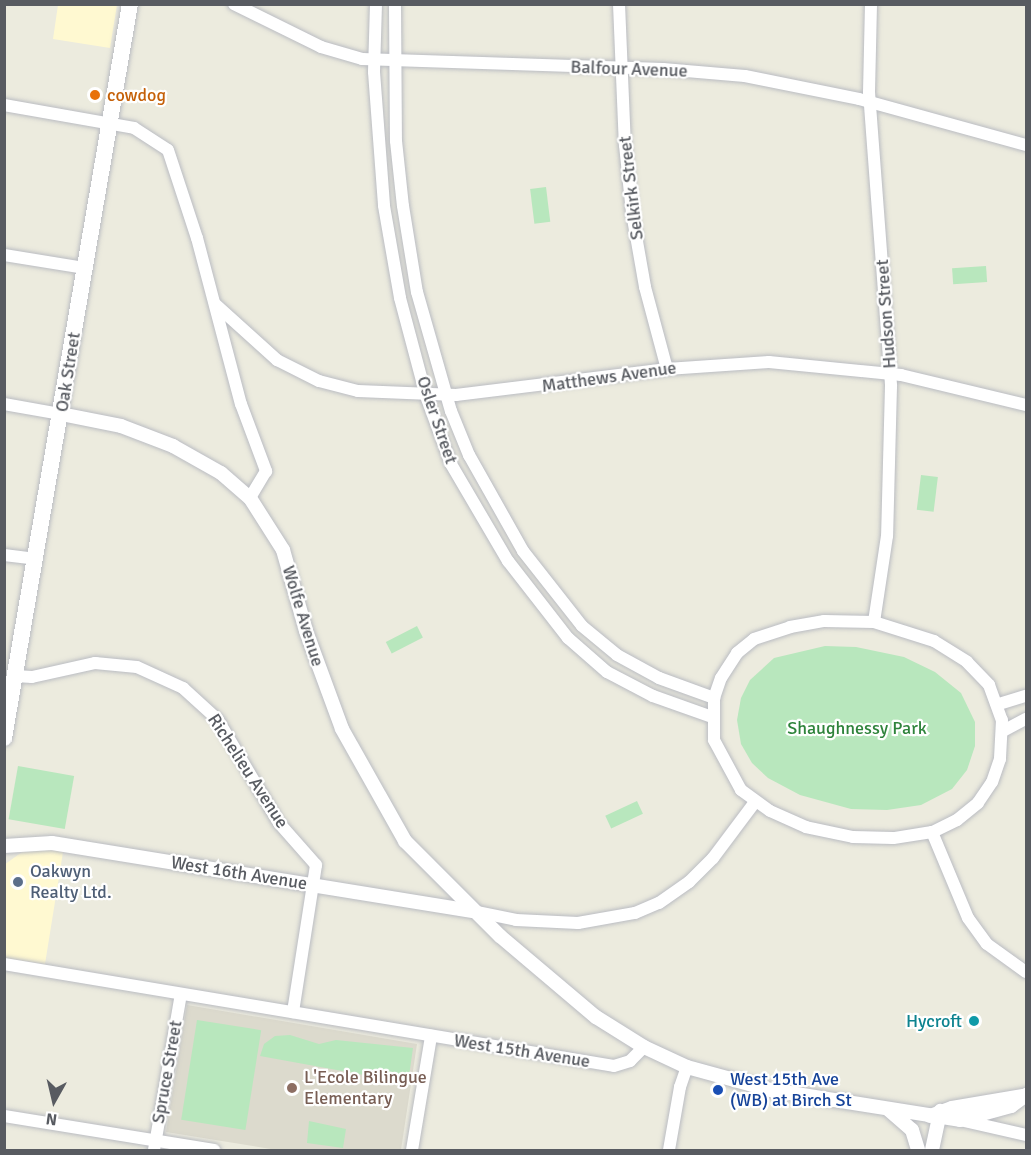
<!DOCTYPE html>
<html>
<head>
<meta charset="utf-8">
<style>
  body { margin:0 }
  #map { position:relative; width:1031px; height:1155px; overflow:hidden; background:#ecebde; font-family:Signika,sans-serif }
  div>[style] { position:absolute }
  .commercial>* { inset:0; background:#fff9d1 }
  .education>* { inset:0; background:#dcdacd }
  .green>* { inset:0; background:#b8e7bd; transform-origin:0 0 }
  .roads { filter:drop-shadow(0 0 2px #babcc2) drop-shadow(0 0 2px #babcc2) }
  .minor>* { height:12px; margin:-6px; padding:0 6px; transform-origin:6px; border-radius:6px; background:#fff }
  .tertiary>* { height:14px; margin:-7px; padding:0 7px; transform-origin:7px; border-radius:7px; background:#fff }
  .secondary>* { height:16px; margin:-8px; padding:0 8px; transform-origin:8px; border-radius:8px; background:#fff }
  .dots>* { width:16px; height:16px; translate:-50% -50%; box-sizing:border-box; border:3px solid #fff; border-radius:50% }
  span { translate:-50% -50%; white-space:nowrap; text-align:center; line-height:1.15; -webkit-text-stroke:4.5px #fff; paint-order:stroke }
  .street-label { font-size:18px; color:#585b61 }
  .food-label { font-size:18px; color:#c56008 }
  .left { translate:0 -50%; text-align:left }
  .park-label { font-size:18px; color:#2e833b }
  .service-label { font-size:18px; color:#4e5e75 }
  .culture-label { font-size:18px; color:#0d838f }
  .right { translate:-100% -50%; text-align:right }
  .education-label { font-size:18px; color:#785e54 }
  .transit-label { font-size:18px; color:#164399 }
  .frame { position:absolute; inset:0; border:6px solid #585b61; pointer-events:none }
  .north { position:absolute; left:24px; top:1071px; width:60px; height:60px; -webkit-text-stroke:4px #fff; paint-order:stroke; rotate:188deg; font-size:16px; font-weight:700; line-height:24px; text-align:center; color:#585b61 }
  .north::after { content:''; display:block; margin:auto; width:21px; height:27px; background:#585b61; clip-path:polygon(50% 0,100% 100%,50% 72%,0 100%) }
</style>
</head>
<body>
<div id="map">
  <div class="commercial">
    <i style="clip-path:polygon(58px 5px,117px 5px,110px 48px,53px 39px)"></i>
    <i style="clip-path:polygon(43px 848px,63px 852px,45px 964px,5px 958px,4px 865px,22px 852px)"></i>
  </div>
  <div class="education">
    <i style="clip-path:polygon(187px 1005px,417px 1044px,401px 1150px,277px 1150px,166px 1132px)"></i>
  </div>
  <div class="green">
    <i style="left:546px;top:187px;width:35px;height:16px;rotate:83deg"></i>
    <i style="left:986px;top:266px;width:16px;height:34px;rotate:86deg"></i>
    <i style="left:921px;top:475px;width:17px;height:35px;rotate:7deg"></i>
    <i style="left:417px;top:626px;width:13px;height:35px;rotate:63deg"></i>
    <i style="clip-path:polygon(825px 646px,856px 647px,904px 657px,935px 672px,961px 693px,975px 722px,975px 746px,967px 770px,952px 789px,921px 805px,887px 810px,851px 809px,800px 795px,768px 778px,752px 763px,741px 744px,737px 720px,741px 698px,750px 680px,774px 658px)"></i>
    <i style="left:18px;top:766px;width:57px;height:54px;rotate:10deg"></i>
    <i style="left:637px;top:801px;width:14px;height:35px;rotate:65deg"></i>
    <i style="left:197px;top:1020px;width:65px;height:101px;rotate:9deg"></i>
    <i style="clip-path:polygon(290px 1035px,319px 1044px,336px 1040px,413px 1048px,408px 1083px,260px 1056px,264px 1044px,275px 1036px)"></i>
    <i style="clip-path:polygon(309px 1121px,346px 1129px,343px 1148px,307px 1143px)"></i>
  </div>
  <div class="roads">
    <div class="minor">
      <i style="left:234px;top:4px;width:97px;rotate:26.3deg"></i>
      <i style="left:321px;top:47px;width:43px;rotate:16.3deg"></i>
      <i style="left:362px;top:59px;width:301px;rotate:1.9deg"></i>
      <i style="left:663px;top:69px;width:82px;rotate:4.9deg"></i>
      <i style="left:745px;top:76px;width:116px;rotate:11.4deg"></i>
      <i style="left:859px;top:99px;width:173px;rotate:15.4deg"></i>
      <i style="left:376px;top:4px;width:68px;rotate:91.7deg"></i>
      <i style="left:374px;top:72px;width:134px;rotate:85.7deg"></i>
      <i style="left:384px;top:206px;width:93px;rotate:80.1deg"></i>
      <i style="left:400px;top:298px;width:101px;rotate:75.1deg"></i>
      <i style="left:426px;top:396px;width:72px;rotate:69.8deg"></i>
      <i style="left:451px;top:464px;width:113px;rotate:59.6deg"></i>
      <i style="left:508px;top:561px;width:98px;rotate:52.1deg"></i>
      <i style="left:568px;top:638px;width:52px;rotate:41.1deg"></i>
      <i style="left:607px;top:672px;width:52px;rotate:27.6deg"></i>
      <i style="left:653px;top:696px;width:63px;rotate:19.6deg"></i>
      <i style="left:395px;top:4px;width:137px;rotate:89.6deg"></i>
      <i style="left:396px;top:141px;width:65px;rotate:83.9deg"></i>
      <i style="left:403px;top:206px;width:87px;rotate:80.8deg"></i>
      <i style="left:417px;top:292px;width:124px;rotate:74.1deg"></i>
      <i style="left:451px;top:411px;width:48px;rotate:67.8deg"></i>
      <i style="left:469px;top:455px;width:110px;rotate:60.6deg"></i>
      <i style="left:523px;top:551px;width:95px;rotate:51.8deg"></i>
      <i style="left:582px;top:626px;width:45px;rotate:39.6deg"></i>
      <i style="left:617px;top:655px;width:48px;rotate:28.7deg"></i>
      <i style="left:659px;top:678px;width:59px;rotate:20deg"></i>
      <i style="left:619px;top:4px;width:141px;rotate:87.6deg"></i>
      <i style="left:625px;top:145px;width:68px;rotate:84.1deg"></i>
      <i style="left:632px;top:213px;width:75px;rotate:80deg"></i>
      <i style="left:645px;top:287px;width:85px;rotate:75deg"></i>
      <i style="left:871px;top:4px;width:88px;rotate:91.3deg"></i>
      <i style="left:869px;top:92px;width:295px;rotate:85.7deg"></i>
      <i style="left:891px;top:386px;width:150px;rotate:91.5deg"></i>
      <i style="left:887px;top:536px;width:87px;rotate:98.6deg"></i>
      <i style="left:4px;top:105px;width:132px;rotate:10deg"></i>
      <i style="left:134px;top:128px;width:40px;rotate:32.9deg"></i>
      <i style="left:168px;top:150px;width:93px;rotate:71.8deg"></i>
      <i style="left:197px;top:238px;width:172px;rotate:75.2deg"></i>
      <i style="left:241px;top:404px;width:72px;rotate:69.5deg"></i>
      <i style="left:266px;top:471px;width:31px;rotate:121deg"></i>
      <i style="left:4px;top:255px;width:81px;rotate:9.2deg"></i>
      <i style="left:215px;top:304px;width:84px;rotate:42.1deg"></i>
      <i style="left:277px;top:360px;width:47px;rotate:26.6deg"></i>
      <i style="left:319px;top:381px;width:40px;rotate:14.4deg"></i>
      <i style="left:358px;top:391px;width:98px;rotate:2.3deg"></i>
      <i style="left:456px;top:395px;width:213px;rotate:-7deg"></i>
      <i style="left:667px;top:369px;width:102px;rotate:-3.9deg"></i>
      <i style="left:769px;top:362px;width:133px;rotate:5.6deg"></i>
      <i style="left:901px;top:375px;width:129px;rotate:13.5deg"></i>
      <i style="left:4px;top:404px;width:58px;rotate:10deg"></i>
      <i style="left:4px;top:555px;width:32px;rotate:7deg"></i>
      <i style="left:824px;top:621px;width:50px;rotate:1.1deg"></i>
      <i style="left:874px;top:622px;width:63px;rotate:17.6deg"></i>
      <i style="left:934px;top:641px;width:39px;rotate:32deg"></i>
      <i style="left:967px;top:662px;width:32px;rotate:46deg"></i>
      <i style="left:989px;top:685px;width:37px;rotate:70deg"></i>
      <i style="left:1002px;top:720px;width:39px;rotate:93deg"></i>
      <i style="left:1000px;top:759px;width:24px;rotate:109deg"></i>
      <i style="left:992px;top:782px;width:25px;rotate:124deg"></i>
      <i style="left:978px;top:803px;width:27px;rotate:141deg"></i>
      <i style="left:957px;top:820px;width:28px;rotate:154deg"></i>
      <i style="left:932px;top:832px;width:39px;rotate:171deg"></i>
      <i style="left:893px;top:838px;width:40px;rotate:-178.6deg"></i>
      <i style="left:853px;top:837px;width:48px;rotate:-168deg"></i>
      <i style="left:806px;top:827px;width:39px;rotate:-156deg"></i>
      <i style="left:770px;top:811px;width:36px;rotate:-144deg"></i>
      <i style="left:741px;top:790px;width:57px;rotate:-118.4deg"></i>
      <i style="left:714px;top:740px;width:42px;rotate:-90deg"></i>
      <i style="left:714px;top:698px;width:21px;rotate:-71deg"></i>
      <i style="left:721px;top:678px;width:30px;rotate:-57deg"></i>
      <i style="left:737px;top:653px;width:22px;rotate:-39deg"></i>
      <i style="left:754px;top:639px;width:38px;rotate:-18deg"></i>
      <i style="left:790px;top:627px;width:35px;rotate:-10deg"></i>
      <i style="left:15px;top:676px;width:17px;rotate:3deg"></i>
      <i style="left:32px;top:677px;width:65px;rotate:-12.5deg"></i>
      <i style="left:95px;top:663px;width:42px;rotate:5.4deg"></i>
      <i style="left:137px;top:667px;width:51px;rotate:24.5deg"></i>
      <i style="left:183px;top:688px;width:47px;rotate:42.4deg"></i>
      <i style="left:218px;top:720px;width:120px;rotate:59.4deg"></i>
      <i style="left:279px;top:823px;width:56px;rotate:48.6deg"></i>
      <i style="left:316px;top:865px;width:149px;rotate:98.9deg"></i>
      <i style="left:999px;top:704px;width:28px;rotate:-17deg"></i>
      <i style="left:1003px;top:731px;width:26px;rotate:-28deg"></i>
      <i style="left:932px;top:832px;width:93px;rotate:67.3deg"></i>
      <i style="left:968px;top:918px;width:32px;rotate:54deg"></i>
      <i style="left:987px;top:944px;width:48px;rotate:35.7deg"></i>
      <i style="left:473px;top:911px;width:44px;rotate:11.8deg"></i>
      <i style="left:516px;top:920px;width:62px;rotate:2.8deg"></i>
      <i style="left:578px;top:923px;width:58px;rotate:-10deg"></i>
      <i style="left:635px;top:913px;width:26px;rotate:-23deg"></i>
      <i style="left:659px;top:903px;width:37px;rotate:-35deg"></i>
      <i style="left:689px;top:882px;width:34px;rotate:-45deg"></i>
      <i style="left:713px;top:858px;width:70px;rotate:-53.1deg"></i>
      <i style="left:4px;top:964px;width:618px;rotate:9.49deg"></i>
      <i style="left:614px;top:1066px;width:17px;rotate:-17deg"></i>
      <i style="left:630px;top:1061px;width:20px;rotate:-45deg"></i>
      <i style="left:4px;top:1116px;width:213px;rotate:9.2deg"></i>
      <i style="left:960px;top:1120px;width:68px;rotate:12.8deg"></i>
      <i style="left:154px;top:1150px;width:158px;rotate:-80.2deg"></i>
      <i style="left:412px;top:1150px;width:116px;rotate:-80.5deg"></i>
      <i style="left:669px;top:1150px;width:64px;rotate:-80.1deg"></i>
      <i style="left:680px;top:1087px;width:21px;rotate:-71deg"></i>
    </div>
    <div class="tertiary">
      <i style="left:61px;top:414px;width:61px;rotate:11.3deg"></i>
      <i style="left:121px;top:426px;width:56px;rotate:21deg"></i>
      <i style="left:173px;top:446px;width:55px;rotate:29.4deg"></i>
      <i style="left:221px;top:473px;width:38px;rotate:41deg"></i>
      <i style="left:250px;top:498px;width:62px;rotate:57.6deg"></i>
      <i style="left:283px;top:550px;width:84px;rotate:74.1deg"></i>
      <i style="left:306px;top:631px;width:104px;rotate:69.8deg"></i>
      <i style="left:342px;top:729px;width:129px;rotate:60.6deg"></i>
      <i style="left:405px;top:841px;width:134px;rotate:45deg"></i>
      <i style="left:500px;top:936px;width:126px;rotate:40.2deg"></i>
      <i style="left:596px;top:1017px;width:57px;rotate:32deg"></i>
      <i style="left:644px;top:1047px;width:47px;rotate:24.9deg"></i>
      <i style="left:687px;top:1067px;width:87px;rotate:15.3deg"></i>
      <i style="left:771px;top:1090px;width:191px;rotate:9deg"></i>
      <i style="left:960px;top:1120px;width:53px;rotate:-15.4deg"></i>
      <i style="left:1011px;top:1106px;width:19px;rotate:-36deg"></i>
      <i style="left:4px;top:846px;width:48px;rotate:-3.6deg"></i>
      <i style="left:52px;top:843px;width:426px;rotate:9.2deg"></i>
      <i style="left:889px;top:1110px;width:30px;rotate:41deg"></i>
      <i style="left:912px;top:1130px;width:21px;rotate:73deg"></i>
      <i style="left:930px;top:1116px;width:23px;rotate:-20deg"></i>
      <i style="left:952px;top:1108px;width:72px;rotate:-9.6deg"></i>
      <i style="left:932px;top:1150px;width:40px;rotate:-78deg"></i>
    </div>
    <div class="secondary">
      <i style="left:4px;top:738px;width:745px;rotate:-80.26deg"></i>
    </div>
  </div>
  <div class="dots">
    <i style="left:95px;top:95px;background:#e8710a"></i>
    <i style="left:18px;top:882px;background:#5c6f8a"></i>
    <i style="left:974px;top:1021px;background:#0f9aa8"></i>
    <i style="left:292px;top:1088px;background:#8d6e63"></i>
    <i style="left:718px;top:1090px;background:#1a4fb4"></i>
  </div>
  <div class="street-label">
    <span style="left:629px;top:69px;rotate:2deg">Balfour Avenue</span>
    <span style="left:631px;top:188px;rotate:-97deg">Selkirk Street</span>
    <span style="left:886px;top:314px;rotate:-94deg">Hudson Street</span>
    <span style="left:68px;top:372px;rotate:-81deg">Oak Street</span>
    <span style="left:609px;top:377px;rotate:-8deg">Matthews Avenue</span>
    <span style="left:437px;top:420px;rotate:71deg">Osler Street</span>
    <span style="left:303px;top:616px;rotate:73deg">Wolfe Avenue</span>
    <span style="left:248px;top:771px;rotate:57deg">Richelieu Avenue</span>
    <span style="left:239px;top:873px;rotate:9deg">West 16th Avenue</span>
    <span style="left:522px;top:1051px;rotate:9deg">West 15th Avenue</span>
    <span style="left:167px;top:1072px;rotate:-80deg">Spruce Street</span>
  </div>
  <div class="food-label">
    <span class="left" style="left:107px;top:95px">cowdog</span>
  </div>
  <div class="park-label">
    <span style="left:857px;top:728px">Shaughnessy Park</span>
  </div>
  <div class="service-label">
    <span class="left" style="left:30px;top:882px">Oakwyn<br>Realty Ltd.</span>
  </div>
  <div class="culture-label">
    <span class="right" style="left:962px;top:1021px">Hycroft</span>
  </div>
  <div class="education-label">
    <span class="left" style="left:304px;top:1088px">L'Ecole Bilingue<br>Elementary</span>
  </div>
  <div class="transit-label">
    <span class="left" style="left:730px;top:1090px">West 15th Ave<br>(WB) at Birch St</span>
  </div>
  <div class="frame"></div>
  <div class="north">N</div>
</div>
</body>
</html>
